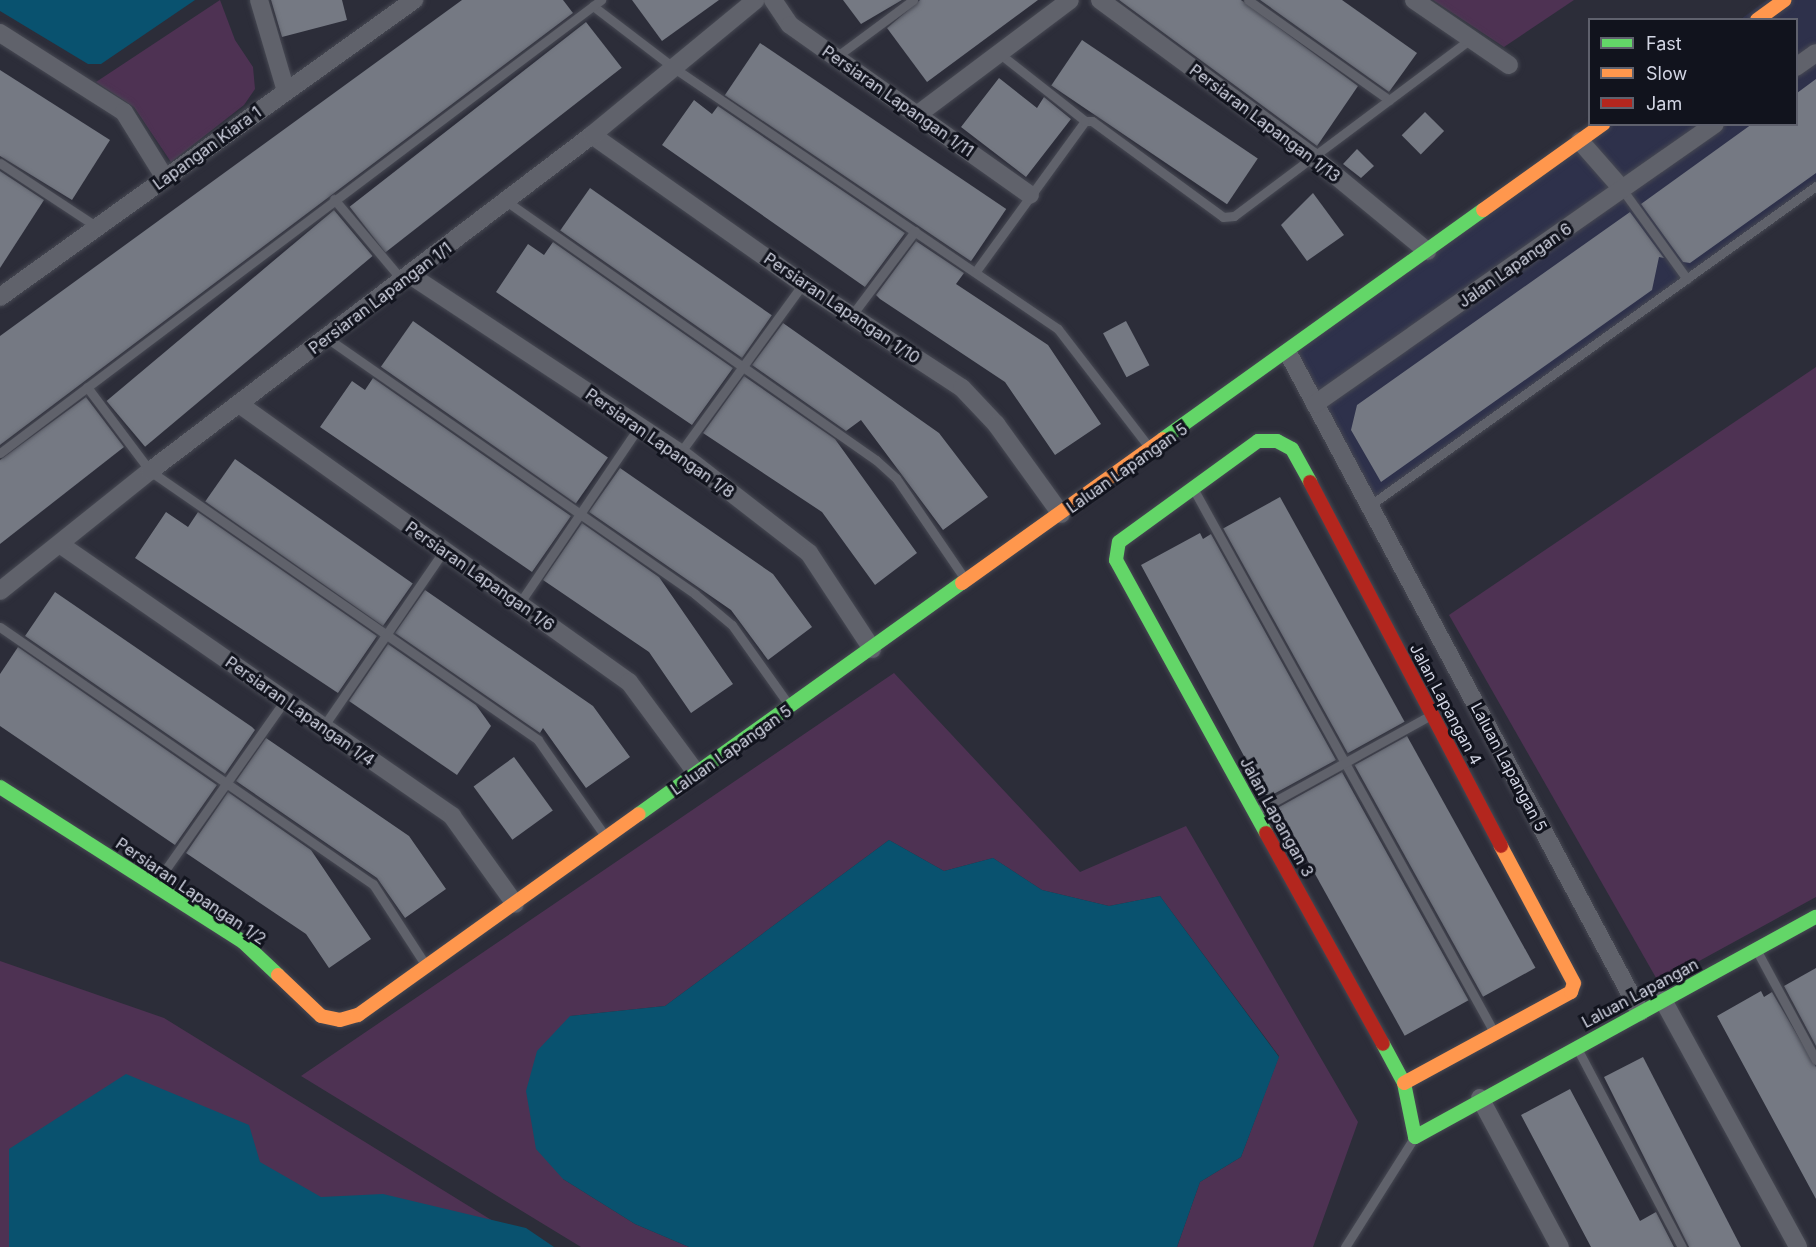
<!DOCTYPE html>
<html>
<head>
<meta charset="utf-8">
<style>
  body { margin:0 }
  #map { position:relative; width:1816px; height:1247px; overflow:hidden; background:#2c2d39; font-family:Inter,sans-serif }
  div>[style] { position:absolute }
  .built>* { inset:0; background:#2e314b }
  .green>* { inset:0; background:#4e3253 }
  .water>* { inset:0; background:#09526f }
  .building>* { inset:0; background:#757983; transform-origin:0 0 }
  .roads { filter:drop-shadow(0 0 2px #474953) drop-shadow(0 0 2px #474953) }
  .lane>* { height:9px; margin:-4.5px; padding:0 4.5px; transform-origin:4.5px; border-radius:4.5px; background:#60626b }
  .street>* { height:18px; margin:-9px; padding:0 9px; transform-origin:9px; border-radius:9px; background:#60626b }
  .fast>* { height:14px; margin:-7px; padding:0 7px; transform-origin:7px; border-radius:7px; background:#63d668 }
  .slow>* { height:14px; margin:-7px; padding:0 7px; transform-origin:7px; border-radius:7px; background:#ff974d }
  .jam>* { height:14px; margin:-7px; padding:0 7px; transform-origin:7px; border-radius:7px; background:#b3261e }
  span { translate:-50% -50%; white-space:nowrap; text-align:center; line-height:1.15; -webkit-text-stroke:6px #11131d; paint-order:stroke }
  .street-label { font-size:16px; color:#d3d6e4 }
  .legend { position:absolute; left:1588px; top:18px; width:210px; height:108px; box-sizing:border-box; background:#11131d; border:2px solid #5f616d; margin:0; padding:8px 10px; list-style:none; font-size:18px; color:#d3d6e4 }
  .legend li { display:flex; align-items:center; gap:12px; height:30px }
  .legend b { width:30px; border:2px solid #5f616d }
</style>
</head>
<body>
<div id="map">
  <div class="built">
    <i style="clip-path:polygon(1767px 0,1816px 0,1816px 187px,1375px 502px,1289px 356px,1600px 125px,1796px 124px,1796px 20px,1741px 19px)"></i>
  </div>
  <div class="green">
    <i style="clip-path:polygon(220px 0,235px 40px,253px 67px,255px 89px,244px 105px,171px 162px,134px 107px,96px 82px)"></i>
    <i style="clip-path:polygon(1433px 0,1574px 0,1504px 47px)"></i>
    <i style="clip-path:polygon(1816px 367px,1816px 897px,1659px 983px,1449px 615px)"></i>
    <i style="clip-path:polygon(894px 673px,1080px 872px,1186px 826px,1358px 1122px,1313px 1247px,1177px 1247px,1200px 1182px,1241px 1157px,1279px 1056px,1160px 896px,1109px 906px,1042px 890px,993px 858px,944px 871px,889px 840px,665px 1006px,570px 1016px,563px 1179px,635px 1224px,689px 1247px,581px 1247px,301px 1076px)"></i>
    <i style="clip-path:polygon(0 961px,164px 1018px,535px 1247px,0 1247px)"></i>
  </div>
  <div class="water">
    <i style="clip-path:polygon(0 0,195px 0,101px 64px,88px 64px,0 11px)"></i>
    <i style="clip-path:polygon(889px 840px,944px 871px,993px 858px,1042px 890px,1109px 906px,1160px 896px,1279px 1057px,1241px 1157px,1200px 1182px,1177px 1247px,689px 1247px,635px 1224px,563px 1179px,536px 1149px,526px 1091px,537px 1051px,570px 1016px,665px 1006px)"></i>
    <i style="clip-path:polygon(126px 1074px,249px 1125px,260px 1162px,321px 1197px,383px 1194px,526px 1228px,554px 1247px,9px 1247px,9px 1149px)"></i>
  </div>
  <div class="building">
    <i style="clip-path:polygon(271px 0,342px 0,347px 20px,282px 37px)"></i>
    <i style="clip-path:polygon(462px 0,563px 0,573px 13px,0 445px,0 336px)"></i>
    <i style="clip-path:polygon(632px 0,719px 0,662px 41px)"></i>
    <i style="clip-path:polygon(843px 0,902px 0,861px 24px)"></i>
    <i style="clip-path:polygon(920px 0,1038px 0,927px 82px,887px 28px)"></i>
    <i style="clip-path:polygon(1119px 0,1241px 0,1358px 86px,1317px 146px)"></i>
    <i style="clip-path:polygon(1260px 0,1342px 0,1417px 53px,1389px 92px)"></i>
    <i style="left:586px;top:22px;width:58px;height:300px;rotate:52deg"></i>
    <i style="left:1082px;top:40px;width:212px;height:55px;rotate:34deg"></i>
    <i style="left:760px;top:43px;width:297px;height:63px;rotate:34deg"></i>
    <i style="clip-path:polygon(0 70px,110px 140px,72px 200px,0 156px)"></i>
    <i style="clip-path:polygon(999px 78px,1037px 108px,1044px 97px,1071px 119px,1026px 177px,961px 127px)"></i>
    <i style="clip-path:polygon(1816px 79px,1816px 173px,1690px 263px,1683px 262px,1641px 204px,1752px 124px,1797px 124px,1797px 93px)"></i>
    <i style="clip-path:polygon(694px 100px,712px 114px,718px 106px,905px 233px,865px 287px,662px 145px)"></i>
    <i style="left:1425px;top:112px;width:27px;height:33px;rotate:45deg"></i>
    <i style="clip-path:polygon(1357px 149px,1374px 166px,1361px 178px,1343px 164px)"></i>
    <i style="clip-path:polygon(0 171px,44px 200px,0 268px)"></i>
    <i style="left:590px;top:188px;width:222px;height:52px;rotate:35deg"></i>
    <i style="clip-path:polygon(1313px 193px,1344px 235px,1307px 261px,1281px 225px)"></i>
    <i style="left:334px;top:210px;width:60px;height:297px;rotate:50deg"></i>
    <i style="clip-path:polygon(1630px 212px,1664px 258px,1659px 257px,1652px 290px,1381px 482px,1351px 430px,1357px 405px)"></i>
    <i style="clip-path:polygon(916px 241px,964px 273px,956px 284px,1048px 345px,1101px 424px,1055px 455px,1005px 382px,880px 299px,876px 295px)"></i>
    <i style="clip-path:polygon(553px 242px,733px 368px,692px 425px,496px 292px,528px 244px,544px 255px)"></i>
    <i style="left:413px;top:321px;width:238px;height:56px;rotate:35deg"></i>
    <i style="left:1126px;top:321px;width:50px;height:26px;rotate:62deg"></i>
    <i style="clip-path:polygon(783px 323px,939px 433px,988px 497px,943px 530px,861px 420px,846px 431px,752px 365px)"></i>
    <i style="clip-path:polygon(744px 376px,835px 439px,917px 553px,875px 585px,822px 512px,703px 433px)"></i>
    <i style="clip-path:polygon(373px 378px,571px 516px,532px 572px,320px 427px,352px 381px,365px 390px)"></i>
    <i style="clip-path:polygon(86px 397px,124px 447px,0 544px,0 460px)"></i>
    <i style="left:235px;top:459px;width:217px;height:52px;rotate:35deg"></i>
    <i style="clip-path:polygon(620px 468px,773px 574px,812px 627px,768px 660px,731px 610px,589px 512px)"></i>
    <i style="left:1280px;top:497px;width:257px;height:65px;rotate:61deg"></i>
    <i style="clip-path:polygon(166px 512px,188px 527px,198px 512px,377px 636px,338px 693px,135px 558px)"></i>
    <i style="clip-path:polygon(582px 523px,659px 577px,733px 684px,691px 713px,649px 652px,543px 580px)"></i>
    <i style="clip-path:polygon(1200px 533px,1203px 539px,1211px 534px,1336px 760px,1272px 795px,1265px 795px,1141px 565px)"></i>
    <i style="clip-path:polygon(425px 590px,593px 706px,630px 757px,586px 788px,543px 728px,540px 733px,395px 633px)"></i>
    <i style="clip-path:polygon(55px 592px,252px 727px,255px 730px,225px 774px,25px 636px)"></i>
    <i style="clip-path:polygon(388px 644px,476px 705px,491px 726px,457px 775px,349px 701px)"></i>
    <i style="clip-path:polygon(18px 647px,217px 785px,175px 845px,0 726px,0 674px)"></i>
    <i style="left:1407px;top:736px;width:265px;height:60px;rotate:61deg"></i>
    <i style="clip-path:polygon(266px 738px,409px 836px,446px 889px,405px 918px,377px 878px,236px 781px)"></i>
    <i style="left:514px;top:757px;width:66px;height:50px;rotate:54deg"></i>
    <i style="left:1342px;top:772px;width:261px;height:73px;rotate:61deg"></i>
    <i style="clip-path:polygon(228px 792px,311px 850px,371px 939px,329px 968px,306px 934px,186px 853px)"></i>
    <i style="clip-path:polygon(1816px 968px,1816px 1046px,1784px 986px)"></i>
    <i style="clip-path:polygon(1761px 991px,1764px 997px,1772px 992px,1816px 1067px,1816px 1199px,1717px 1016px)"></i>
    <i style="clip-path:polygon(1643px 1057px,1741px 1247px,1689px 1247px,1604px 1077px)"></i>
    <i style="clip-path:polygon(1570px 1089px,1640px 1221px,1656px 1212px,1674px 1247px,1591px 1247px,1521px 1115px)"></i>
  </div>
  <div class="roads">
    <div class="lane">
      <i style="left:1248px;top:0;width:173px;rotate:35.3deg"></i>
      <i style="left:593px;top:6px;width:102px;rotate:37.4deg"></i>
      <i style="left:674px;top:68px;width:464px;rotate:34.2deg"></i>
      <i style="left:1058px;top:329px;width:148px;rotate:52.4deg"></i>
      <i style="left:1000px;top:54px;width:108px;rotate:38.2deg"></i>
      <i style="left:836px;top:57px;width:96px;rotate:-36.5deg"></i>
      <i style="left:0;top:163px;width:116px;rotate:33.4deg"></i>
      <i style="left:1622px;top:189px;width:111px;rotate:54.2deg"></i>
      <i style="left:334px;top:199px;width:106px;rotate:50deg"></i>
      <i style="left:506px;top:201px;width:452px;rotate:35deg"></i>
      <i style="left:876px;top:460px;width:27px;rotate:42deg"></i>
      <i style="left:896px;top:478px;width:122px;rotate:55.7deg"></i>
      <i style="left:976px;top:271px;width:185px;rotate:-54deg"></i>
      <i style="left:1085px;top:121px;width:7px"></i>
      <i style="left:1092px;top:121px;width:162px;rotate:36.2deg"></i>
      <i style="left:1223px;top:217px;width:11px;rotate:-5deg"></i>
      <i style="left:1234px;top:216px;width:296px;rotate:-36.8deg"></i>
      <i style="left:852px;top:315px;width:105px;rotate:-53.1deg"></i>
      <i style="left:327px;top:338px;width:448px;rotate:34.8deg"></i>
      <i style="left:695px;top:594px;width:48px;rotate:40deg"></i>
      <i style="left:732px;top:625px;width:98px;rotate:54.5deg"></i>
      <i style="left:87px;top:387px;width:105px;rotate:53.1deg"></i>
      <i style="left:150px;top:471px;width:472px;rotate:34.7deg"></i>
      <i style="left:538px;top:740px;width:117px;rotate:55.1deg"></i>
      <i style="left:0;top:453px;width:753px;rotate:-37.01deg"></i>
      <i style="left:680px;top:453px;width:209px;rotate:-54deg"></i>
      <i style="left:1194px;top:490px;width:619px;rotate:61.04deg"></i>
      <i style="left:1369px;top:506px;width:550px;rotate:-35.6deg"></i>
      <i style="left:519px;top:604px;width:214px;rotate:-55.9deg"></i>
      <i style="left:0;top:627px;width:453px;rotate:34.6deg"></i>
      <i style="left:373px;top:884px;width:95px;rotate:57deg"></i>
      <i style="left:323px;top:727px;width:214px;rotate:-55.6deg"></i>
      <i style="left:1257px;top:811px;width:199px;rotate:-28.9deg"></i>
      <i style="left:156px;top:883px;width:224px;rotate:-54.8deg"></i>
      <i style="left:1757px;top:951px;width:124px;rotate:61.6deg"></i>
      <i style="left:1578px;top:1050px;width:223px;rotate:62.2deg"></i>
      <i style="left:1345px;top:1247px;width:129px;rotate:-57.7deg"></i>
    </div>
    <div class="street">
      <i style="left:259px;top:0;width:95px;rotate:73.5deg"></i>
      <i style="left:773px;top:0;width:30px;rotate:56deg"></i>
      <i style="left:790px;top:25px;width:294px;rotate:35.3deg"></i>
      <i style="left:1100px;top:0;width:265px;rotate:36.4deg"></i>
      <i style="left:1313px;top:157px;width:148px;rotate:39.5deg"></i>
      <i style="left:1414px;top:0;width:115px;rotate:34.4deg"></i>
      <i style="left:0;top:33px;width:147px;rotate:32.5deg"></i>
      <i style="left:124px;top:112px;width:78px;rotate:58.2deg"></i>
      <i style="left:1796px;top:67px;width:24px;rotate:-35deg"></i>
      <i style="left:917px;top:115px;width:191px;rotate:-36.9deg"></i>
      <i style="left:592px;top:135px;width:258px;rotate:35.2deg"></i>
      <i style="left:803px;top:284px;width:190px;rotate:33.2deg"></i>
      <i style="left:962px;top:388px;width:50px;rotate:46.6deg"></i>
      <i style="left:996px;top:424px;width:111px;rotate:54.2deg"></i>
      <i style="left:1580px;top:141px;width:64px;rotate:48.8deg"></i>
      <i style="left:410px;top:275px;width:323px;rotate:33.4deg"></i>
      <i style="left:680px;top:453px;width:163px;rotate:37.8deg"></i>
      <i style="left:809px;top:553px;width:115px;rotate:56.7deg"></i>
      <i style="left:0;top:297px;width:510px;rotate:-35.66deg"></i>
      <i style="left:1288px;top:353px;width:747px;rotate:61.89deg"></i>
      <i style="left:239px;top:404px;width:479px;rotate:35.5deg"></i>
      <i style="left:629px;top:682px;width:114px;rotate:53.5deg"></i>
      <i style="left:1315px;top:404px;width:488px;rotate:-35deg"></i>
      <i style="left:61px;top:545px;width:476px;rotate:34.7deg"></i>
      <i style="left:452px;top:816px;width:108px;rotate:54.4deg"></i>
      <i style="left:0;top:591px;width:192px;rotate:-38.7deg"></i>
      <i style="left:150px;top:471px;width:555px;rotate:-37.24deg"></i>
      <i style="left:592px;top:135px;width:212px;rotate:-39.5deg"></i>
      <i style="left:1663px;top:1000px;width:281px;rotate:61.3deg"></i>
      <i style="left:1480px;top:1098px;width:169px;rotate:61.8deg"></i>
    </div>
    <div class="fast">
      <i style="left:1163px;top:439px;width:393px;rotate:-35.6deg"></i>
      <i style="left:0;top:787px;width:288px;rotate:32.5deg"></i>
      <i style="left:243px;top:942px;width:48px;rotate:43.3deg"></i>
      <i style="left:639px;top:814px;width:397px;rotate:-35.6deg"></i>
      <i style="left:1266px;top:833px;width:311px;rotate:-118.8deg"></i>
      <i style="left:1116px;top:560px;width:18px;rotate:-81deg"></i>
      <i style="left:1119px;top:542px;width:172px;rotate:-36deg"></i>
      <i style="left:1258px;top:441px;width:19px"></i>
      <i style="left:1277px;top:441px;width:17px;rotate:28deg"></i>
      <i style="left:1292px;top:449px;width:38px;rotate:61deg"></i>
      <i style="left:1383px;top:1044px;width:44px;rotate:61.7deg"></i>
      <i style="left:1404px;top:1083px;width:55px;rotate:78.5deg"></i>
      <i style="left:1415px;top:1137px;width:457px;rotate:-28.8deg"></i>
    </div>
    <div class="slow">
      <i style="left:1757px;top:20px;width:34px;rotate:-36deg"></i>
      <i style="left:1483px;top:210px;width:148px;rotate:-35.6deg"></i>
      <i style="left:962px;top:583px;width:247px;rotate:-35.6deg"></i>
      <i style="left:278px;top:975px;width:59px;rotate:43.6deg"></i>
      <i style="left:321px;top:1016px;width:19px;rotate:12deg"></i>
      <i style="left:340px;top:1020px;width:19px;rotate:-16deg"></i>
      <i style="left:358px;top:1015px;width:345px;rotate:-35.6deg"></i>
      <i style="left:1404px;top:1083px;width:190px;rotate:-28.6deg"></i>
      <i style="left:1571px;top:992px;width:9px;rotate:-72deg"></i>
      <i style="left:1574px;top:983px;width:155px;rotate:-118.1deg"></i>
    </div>
    <div class="jam">
      <i style="left:1310px;top:482px;width:411px;rotate:62.3deg"></i>
      <i style="left:1266px;top:833px;width:241px;rotate:61deg"></i>
    </div>
  </div>
  <div class="street-label">
    <span style="left:898px;top:101px;rotate:35deg">Persiaran Lapangan 1/11</span>
    <span style="left:1265px;top:123px;rotate:37deg">Persiaran Lapangan 1/13</span>
    <span style="left:207px;top:148px;rotate:-36deg">Lapangan Kiara 1</span>
    <span style="left:1515px;top:265px;rotate:-35deg">Jalan Lapangan 6</span>
    <span style="left:380px;top:298px;rotate:-37deg">Persiaran Lapangan 1/1</span>
    <span style="left:842px;top:308px;rotate:34deg">Persiaran Lapangan 1/10</span>
    <span style="left:660px;top:443px;rotate:35deg">Persiaran Lapangan 1/8</span>
    <span style="left:1127px;top:468px;rotate:-35deg">Laluan Lapangan 5</span>
    <span style="left:480px;top:576px;rotate:35deg">Persiaran Lapangan 1/6</span>
    <span style="left:1446px;top:704px;rotate:62deg">Jalan Lapangan 4</span>
    <span style="left:300px;top:711px;rotate:35deg">Persiaran Lapangan 1/4</span>
    <span style="left:731px;top:750px;rotate:-35deg">Laluan Lapangan 5</span>
    <span style="left:1509px;top:767px;rotate:62deg">Laluan Lapangan 5</span>
    <span style="left:1277px;top:817px;rotate:61deg">Jalan Lapangan 3</span>
    <span style="left:191px;top:891px;rotate:34deg">Persiaran Lapangan 1/2</span>
    <span style="left:1640px;top:993px;rotate:-28deg">Laluan Lapangan</span>
  </div>
  <ul class="legend">
  <li><b style="height:8px;background:#63d668"></b>Fast</li>
  <li><b style="height:8px;background:#ff974d"></b>Slow</li>
  <li><b style="height:8px;background:#b3261e"></b>Jam</li>
  </ul>
</div>
</body>
</html>
